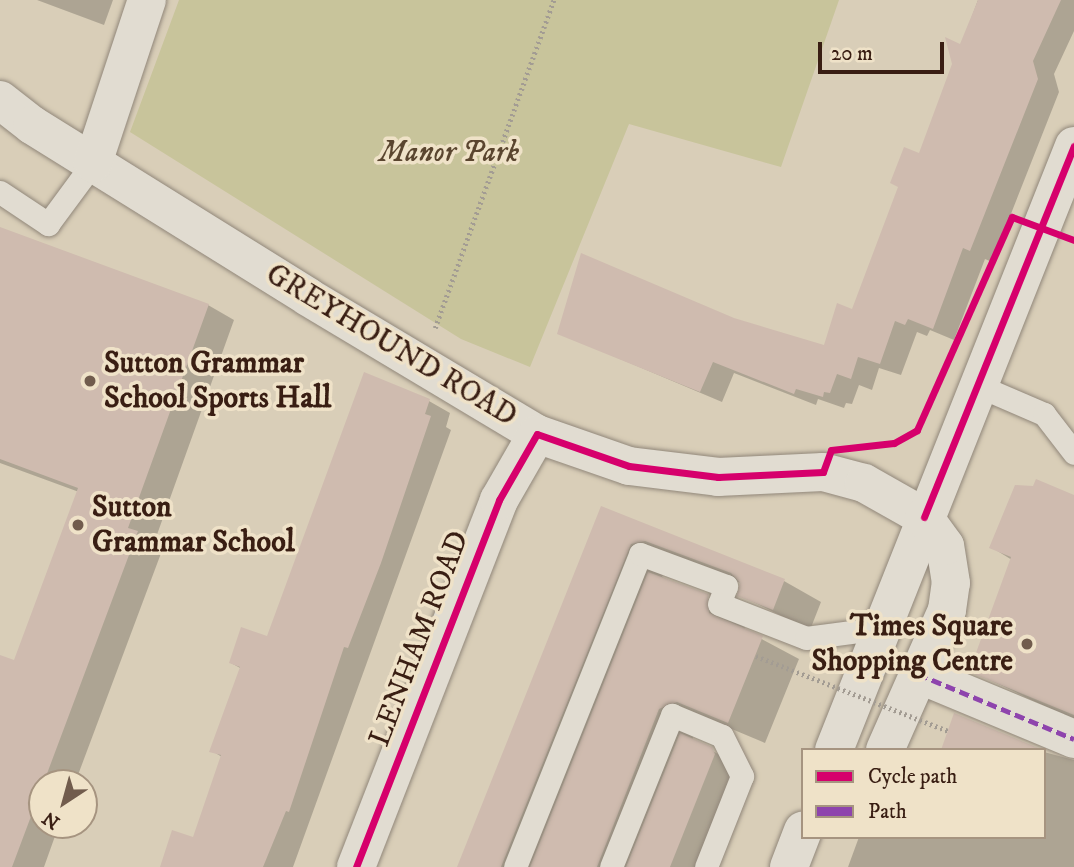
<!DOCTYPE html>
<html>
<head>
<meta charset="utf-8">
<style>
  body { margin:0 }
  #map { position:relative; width:1074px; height:867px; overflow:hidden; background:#d9ceb8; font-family:"IM FELL DW Pica",serif }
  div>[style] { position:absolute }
  .green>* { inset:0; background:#c8c49b }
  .shadow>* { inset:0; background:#0003 }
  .building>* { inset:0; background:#cfbbaf }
  .path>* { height:4.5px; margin-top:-2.25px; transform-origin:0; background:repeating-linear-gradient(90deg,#a39c93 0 2px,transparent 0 5.5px) }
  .roads { filter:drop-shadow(0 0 2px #91877a) drop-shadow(0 0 2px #91877a) }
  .lane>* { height:23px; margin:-11.5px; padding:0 11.5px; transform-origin:11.5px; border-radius:11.5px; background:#e1dcd1 }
  .street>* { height:38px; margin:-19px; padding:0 19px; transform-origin:19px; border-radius:19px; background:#e1dcd1 }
  .secondary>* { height:38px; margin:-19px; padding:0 19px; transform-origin:19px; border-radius:19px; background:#e1dcd1 }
  .path-bridge>* { height:4.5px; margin-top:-2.25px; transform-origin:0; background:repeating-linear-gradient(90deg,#a39c93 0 2px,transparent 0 5.5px) }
  .quiet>* { height:5px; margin-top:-2.5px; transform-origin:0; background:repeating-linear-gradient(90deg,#8e44ad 0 10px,transparent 0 15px) }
  .cycleway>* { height:7px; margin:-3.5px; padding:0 3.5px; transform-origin:3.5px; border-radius:3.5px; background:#d6006c }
  .dots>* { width:19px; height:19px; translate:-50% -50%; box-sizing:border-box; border:4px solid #efe2c8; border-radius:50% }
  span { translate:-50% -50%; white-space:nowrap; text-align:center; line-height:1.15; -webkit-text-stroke:7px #efe2c8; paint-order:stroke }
  .park-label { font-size:30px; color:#5a452f; font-style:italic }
  .street-label { font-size:30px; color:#391e13 }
  .poi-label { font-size:30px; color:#391e13; font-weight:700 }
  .left { translate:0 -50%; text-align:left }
  .right { translate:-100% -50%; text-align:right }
  .legend { position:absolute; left:801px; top:748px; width:245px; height:91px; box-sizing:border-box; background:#efe2c8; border:2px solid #a69480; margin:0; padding:9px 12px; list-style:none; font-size:21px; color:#391e13 }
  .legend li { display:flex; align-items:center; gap:14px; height:35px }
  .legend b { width:35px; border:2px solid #a69480 }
  .north { position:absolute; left:28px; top:769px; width:70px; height:70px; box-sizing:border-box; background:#efe2c8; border:2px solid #a69480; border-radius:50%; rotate:216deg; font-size:19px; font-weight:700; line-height:28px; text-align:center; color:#391e13 }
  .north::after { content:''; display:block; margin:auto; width:24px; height:32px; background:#715c4d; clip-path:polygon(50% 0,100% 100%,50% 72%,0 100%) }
  .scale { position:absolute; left:818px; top:42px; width:126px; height:32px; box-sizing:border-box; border:4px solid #391e13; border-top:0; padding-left:9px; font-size:21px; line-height:24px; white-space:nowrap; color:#391e13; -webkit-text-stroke:5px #efe2c8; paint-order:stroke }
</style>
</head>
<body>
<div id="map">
  <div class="green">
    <i style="clip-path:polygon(179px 0,839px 0,781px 167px,629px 124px,530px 367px,461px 339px,130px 132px)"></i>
  </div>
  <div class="shadow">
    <i style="clip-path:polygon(37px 0,113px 0,104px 25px)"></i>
    <i style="clip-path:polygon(978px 0,1074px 0,1074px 31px,1054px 74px,1059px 92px,992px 262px,985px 259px,954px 340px,930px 330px,927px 336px,917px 332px,901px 375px,879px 368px,872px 390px,859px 385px,852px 404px,846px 403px,844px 408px,818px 399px,816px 405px,734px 373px,722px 402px,559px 333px,734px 319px,825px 348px,853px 311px,920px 156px)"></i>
    <i style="clip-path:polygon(0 229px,208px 305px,234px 320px,154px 543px,163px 548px,75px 783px,42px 783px,42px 825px,59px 825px,44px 867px,0 867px,0 657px,15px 662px,79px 492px,0 463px)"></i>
    <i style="clip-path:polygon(429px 401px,450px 413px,446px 427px,451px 430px,293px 867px,162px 867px,194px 839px,222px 757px,212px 751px,242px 669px,231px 663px,268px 638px)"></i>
    <i style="clip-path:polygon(1074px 497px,1074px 720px,971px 671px,1012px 560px,991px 547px)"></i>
    <i style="clip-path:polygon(602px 508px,784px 581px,821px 602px,810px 630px,739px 595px,741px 583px,683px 561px,667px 564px,662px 577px,744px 617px,745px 630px,799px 659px,765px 743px,715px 722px,696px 730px,692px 740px,748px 770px,715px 867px,459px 867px)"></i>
    <i style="clip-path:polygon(1044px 752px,1074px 760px,1074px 867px,848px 867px,859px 837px,1044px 837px)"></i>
  </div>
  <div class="building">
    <i style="clip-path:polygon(978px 0,1061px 0,1033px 61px,1038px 79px,970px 251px,963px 248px,933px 329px,908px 319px,905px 325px,895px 321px,880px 364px,858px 357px,851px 379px,837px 374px,830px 393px,824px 392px,823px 397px,796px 389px,794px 394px,713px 362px,700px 392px,557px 334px,581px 253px,734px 318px,824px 345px,837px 303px,852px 309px,898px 187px,890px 183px,904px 147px,919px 153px,952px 64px,945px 37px,960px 44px)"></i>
    <i style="clip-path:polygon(0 227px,209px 304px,128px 528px,138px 531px,12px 867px,0 867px,0 655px,14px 660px,78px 488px,0 459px)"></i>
    <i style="clip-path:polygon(364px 372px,430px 399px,425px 414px,431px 416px,381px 563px,348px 648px,344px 647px,289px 812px,286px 811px,263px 867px,160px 867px,172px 830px,193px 837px,221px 755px,209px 752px,240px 667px,229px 663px,241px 627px,267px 636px)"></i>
    <i style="clip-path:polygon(1036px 479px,1074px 495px,1074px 715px,969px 672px,1011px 557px,989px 548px,1015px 485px,1033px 486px)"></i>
    <i style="clip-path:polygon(601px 506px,785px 579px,773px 610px,737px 596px,740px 583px,731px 573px,645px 541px,631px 544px,501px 867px,457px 867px)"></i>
    <i style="clip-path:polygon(648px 572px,708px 594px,709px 613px,763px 636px,755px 656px,728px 723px,677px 702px,659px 709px,597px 867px,530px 867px)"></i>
    <i style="clip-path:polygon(954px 713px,1043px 750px,941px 750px)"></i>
    <i style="clip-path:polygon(680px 733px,712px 747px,715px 754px,670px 867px,626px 867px)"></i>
  </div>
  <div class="path">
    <i style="left:435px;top:328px;width:349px;rotate:-70.1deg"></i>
  </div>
  <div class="roads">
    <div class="lane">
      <i style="left:0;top:192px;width:58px;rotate:33.7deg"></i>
      <i style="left:48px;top:224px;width:76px;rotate:-53.6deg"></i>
      <i style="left:979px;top:386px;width:71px;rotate:23.3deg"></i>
      <i style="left:1044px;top:414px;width:49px;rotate:52.4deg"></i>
      <i style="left:515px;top:867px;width:337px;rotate:-68.2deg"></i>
      <i style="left:640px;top:554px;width:92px;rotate:20.4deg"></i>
      <i style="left:726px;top:586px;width:19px;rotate:111deg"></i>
      <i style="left:719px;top:604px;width:93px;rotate:21.3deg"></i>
      <i style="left:806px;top:638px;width:77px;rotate:-7.5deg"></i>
      <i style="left:611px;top:867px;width:164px;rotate:-68.1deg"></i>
      <i style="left:672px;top:715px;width:54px;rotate:22.8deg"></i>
      <i style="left:722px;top:736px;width:45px;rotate:63.4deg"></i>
      <i style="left:742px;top:776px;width:98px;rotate:111.6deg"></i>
    </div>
    <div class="street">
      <i style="left:0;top:100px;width:41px;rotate:38deg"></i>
      <i style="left:32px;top:125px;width:325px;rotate:31.9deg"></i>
      <i style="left:308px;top:297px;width:267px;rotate:30.9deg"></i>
      <i style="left:537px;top:434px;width:97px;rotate:19.2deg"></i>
      <i style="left:629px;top:466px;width:90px;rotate:7deg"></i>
      <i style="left:718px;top:477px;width:105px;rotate:-2.7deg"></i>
      <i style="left:823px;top:472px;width:42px;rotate:15deg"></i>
      <i style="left:864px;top:483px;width:69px;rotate:29.5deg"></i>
      <i style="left:93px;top:163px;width:172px;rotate:-71.7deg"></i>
      <i style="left:918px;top:674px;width:169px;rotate:22.6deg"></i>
      <i style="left:356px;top:867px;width:394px;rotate:-68.7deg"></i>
      <i style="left:499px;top:500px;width:76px;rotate:-60.1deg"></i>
    </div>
    <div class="secondary">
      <i style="left:834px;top:750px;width:650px;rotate:-68.33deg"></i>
      <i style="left:885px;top:750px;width:153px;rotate:-66.1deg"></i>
      <i style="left:947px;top:610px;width:27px;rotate:-82deg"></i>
      <i style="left:951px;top:583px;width:37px;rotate:-99deg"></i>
      <i style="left:945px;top:546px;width:36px;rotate:-126deg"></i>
      <i style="left:789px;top:867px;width:39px;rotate:-69deg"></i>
    </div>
  </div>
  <div class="path-bridge">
    <i style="left:756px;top:656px;width:206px;rotate:21.3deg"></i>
  </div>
  <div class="quiet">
    <i style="left:918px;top:674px;width:169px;rotate:22.6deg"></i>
  </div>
  <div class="cycleway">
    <i style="left:924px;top:517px;width:400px;rotate:-68deg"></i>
    <i style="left:356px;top:867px;width:394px;rotate:-68.7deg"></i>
    <i style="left:499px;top:500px;width:76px;rotate:-60.1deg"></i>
    <i style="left:537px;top:434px;width:97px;rotate:19.2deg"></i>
    <i style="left:629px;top:466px;width:90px;rotate:7deg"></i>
    <i style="left:718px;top:477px;width:105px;rotate:-2.7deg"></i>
    <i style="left:823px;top:472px;width:23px;rotate:-70deg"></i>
    <i style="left:831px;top:450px;width:63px;rotate:-6.3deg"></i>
    <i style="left:894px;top:443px;width:26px;rotate:-29deg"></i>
    <i style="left:917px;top:430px;width:233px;rotate:-66deg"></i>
    <i style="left:1012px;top:217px;width:66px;rotate:20.4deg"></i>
  </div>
  <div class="dots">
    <i style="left:90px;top:381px;background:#715c4d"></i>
    <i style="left:78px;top:525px;background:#715c4d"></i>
    <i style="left:1027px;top:644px;background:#715c4d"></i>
  </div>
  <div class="park-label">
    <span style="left:449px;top:153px">Manor Park</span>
  </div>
  <div class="street-label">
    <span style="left:391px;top:346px;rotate:31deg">GREYHOUND ROAD</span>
    <span style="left:420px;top:639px;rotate:-69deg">LENHAM ROAD</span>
  </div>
  <div class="poi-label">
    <span class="left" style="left:104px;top:381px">Sutton Grammar<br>School Sports Hall</span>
    <span class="left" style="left:92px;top:525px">Sutton<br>Grammar School</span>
    <span class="right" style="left:1013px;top:644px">Times Square<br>Shopping Centre</span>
  </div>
  <ul class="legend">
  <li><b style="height:9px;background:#d6006c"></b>Cycle path</li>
  <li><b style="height:9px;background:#8e44ad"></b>Path</li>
  </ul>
  <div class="north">N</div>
  <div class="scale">20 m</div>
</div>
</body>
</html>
